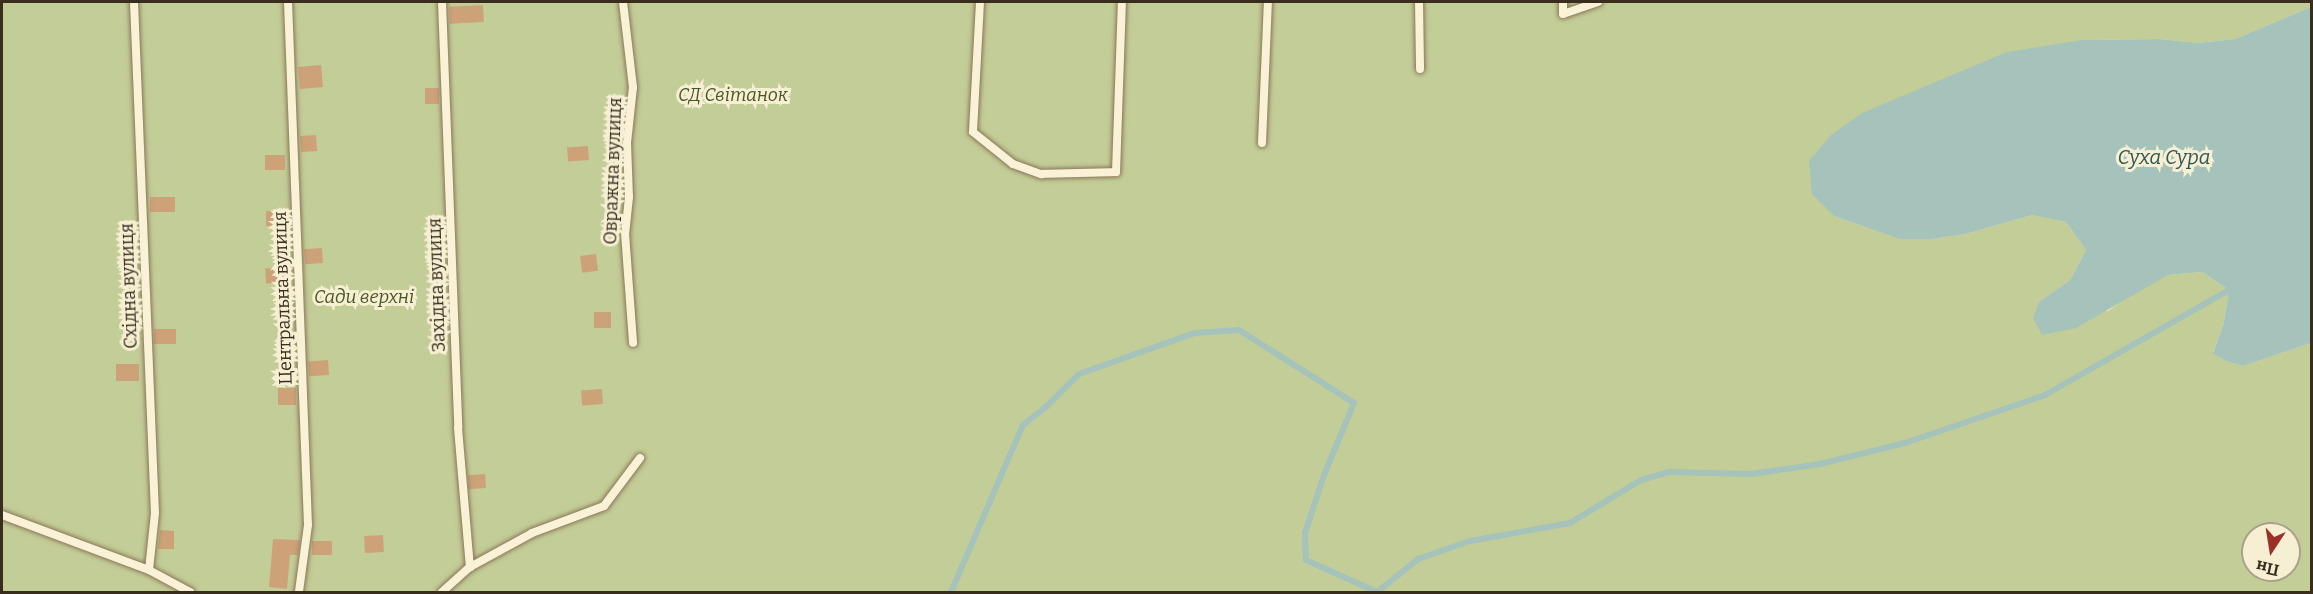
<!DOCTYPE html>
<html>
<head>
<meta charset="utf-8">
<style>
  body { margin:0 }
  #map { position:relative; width:2313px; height:594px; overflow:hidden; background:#efe5c3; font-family:Bitter,serif }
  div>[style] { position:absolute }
  .green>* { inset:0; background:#c3cd97 }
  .water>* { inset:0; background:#a5c2bb }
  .stream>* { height:6px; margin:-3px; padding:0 3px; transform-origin:3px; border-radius:3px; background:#a5c2bb }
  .building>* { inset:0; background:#cea278; transform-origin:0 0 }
  .roads { filter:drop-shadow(0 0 2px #8a7759) drop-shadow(0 0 2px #8a7759) }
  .lane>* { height:8px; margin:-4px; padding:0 4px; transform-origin:4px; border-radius:4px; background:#f9f2d7 }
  span { translate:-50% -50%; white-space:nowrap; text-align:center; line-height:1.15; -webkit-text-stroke:6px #f6efd3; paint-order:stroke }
  .park-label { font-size:18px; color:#465624; font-style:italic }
  .street-label { font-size:18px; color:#392d1e }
  .water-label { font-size:20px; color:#2d5959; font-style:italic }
  .frame { position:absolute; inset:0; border:3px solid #392d1e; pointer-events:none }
  .north { position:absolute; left:2241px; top:522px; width:60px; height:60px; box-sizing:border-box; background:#f6efd3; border:2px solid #aaa18b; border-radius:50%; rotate:192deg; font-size:16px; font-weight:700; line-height:24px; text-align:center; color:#392d1e }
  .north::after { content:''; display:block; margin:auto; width:21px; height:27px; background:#9a3028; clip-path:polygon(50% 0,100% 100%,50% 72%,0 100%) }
</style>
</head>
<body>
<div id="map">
  <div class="green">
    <i style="clip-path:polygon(evenodd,2px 2px,2311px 2px,2311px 7px,2235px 39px,2198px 43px,2159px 39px,2083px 40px,1834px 216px,1899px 239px,1932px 239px,1966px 234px,2032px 215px,2066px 222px,2086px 250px,2070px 280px,2039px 302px,2108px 311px,2136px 291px,2168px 275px,2202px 272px,2229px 290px,2224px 322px,2213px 352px,2226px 361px,2243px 366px,2311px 343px,2311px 592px,2px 592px,2px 2px,2253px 534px,2289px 534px,2289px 570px,2253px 570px,2253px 534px)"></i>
  </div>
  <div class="water">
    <i style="clip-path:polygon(2311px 7px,2311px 343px,2243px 366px,2226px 361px,2213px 353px,2224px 322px,2229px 290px,2202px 272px,2168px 275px,2076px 328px,2042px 335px,2033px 318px,2039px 302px,2070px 280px,2086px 250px,2066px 222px,2032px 215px,1966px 234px,1932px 239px,1899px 239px,1834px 216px,1812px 194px,1809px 161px,1831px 135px,1862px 113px,2007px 52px,2083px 40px,2159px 39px,2198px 43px,2235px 39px)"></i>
  </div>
  <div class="stream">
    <i style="left:951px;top:592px;width:182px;rotate:-66.7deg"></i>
    <i style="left:1023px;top:425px;width:31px;rotate:-38deg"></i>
    <i style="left:1047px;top:406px;width:45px;rotate:-45deg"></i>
    <i style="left:1079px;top:374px;width:123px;rotate:-19.5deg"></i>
    <i style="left:1195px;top:333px;width:44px;rotate:-3.9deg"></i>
    <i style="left:1239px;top:330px;width:136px;rotate:32.4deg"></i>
    <i style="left:1354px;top:403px;width:78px;rotate:112.6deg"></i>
    <i style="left:1324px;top:475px;width:61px;rotate:108.1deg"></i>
    <i style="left:1305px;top:533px;width:27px;rotate:88deg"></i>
    <i style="left:1306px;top:560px;width:78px;rotate:24.3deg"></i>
    <i style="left:1377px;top:592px;width:53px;rotate:-38.8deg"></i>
    <i style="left:1418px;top:559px;width:55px;rotate:-19.1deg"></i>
    <i style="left:1470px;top:541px;width:102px;rotate:-10.2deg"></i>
    <i style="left:1570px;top:523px;width:83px;rotate:-31.2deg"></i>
    <i style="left:1641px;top:480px;width:29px;rotate:-16deg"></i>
    <i style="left:1669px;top:472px;width:83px;rotate:1.4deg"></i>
    <i style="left:1752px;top:474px;width:69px;rotate:-8.4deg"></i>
    <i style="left:1820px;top:464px;width:88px;rotate:-13.9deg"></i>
    <i style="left:1905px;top:443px;width:148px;rotate:-18.9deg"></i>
    <i style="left:2045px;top:395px;width:212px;rotate:-29.7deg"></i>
  </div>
  <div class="building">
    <i style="left:483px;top:5px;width:17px;height:34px;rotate:87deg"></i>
    <i style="left:321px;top:65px;width:22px;height:23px;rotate:85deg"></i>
    <i style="left:439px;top:88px;width:16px;height:14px;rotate:90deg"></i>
    <i style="left:316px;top:135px;width:16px;height:16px;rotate:86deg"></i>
    <i style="left:588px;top:146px;width:14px;height:21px;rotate:86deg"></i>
    <i style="left:265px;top:155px;width:20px;height:15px"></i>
    <i style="left:150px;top:197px;width:25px;height:15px"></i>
    <i style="left:285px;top:211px;width:15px;height:19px;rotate:90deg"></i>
    <i style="left:322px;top:248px;width:15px;height:18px;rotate:86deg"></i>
    <i style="left:596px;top:254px;width:17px;height:16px;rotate:83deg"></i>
    <i style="left:287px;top:267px;width:15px;height:22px;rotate:86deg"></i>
    <i style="left:594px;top:312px;width:17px;height:16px"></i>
    <i style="left:154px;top:329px;width:22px;height:15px"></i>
    <i style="left:328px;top:360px;width:15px;height:20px;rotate:86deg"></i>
    <i style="left:116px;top:364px;width:23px;height:17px"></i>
    <i style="left:278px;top:388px;width:18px;height:17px"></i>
    <i style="left:602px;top:389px;width:15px;height:21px;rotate:86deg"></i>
    <i style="left:485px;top:474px;width:14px;height:17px;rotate:86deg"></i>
    <i style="clip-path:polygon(160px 530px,174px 531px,174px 549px,158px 549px)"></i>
    <i style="left:383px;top:535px;width:17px;height:19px;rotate:87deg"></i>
    <i style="clip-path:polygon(273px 539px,300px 540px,298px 555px,290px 555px,287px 589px,269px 587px)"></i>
    <i style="left:312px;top:541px;width:20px;height:14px"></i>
  </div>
  <div class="roads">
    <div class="lane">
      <i style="left:134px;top:2px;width:511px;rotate:87.65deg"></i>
      <i style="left:155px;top:513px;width:57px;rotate:96deg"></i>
      <i style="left:288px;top:2px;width:523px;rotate:87.81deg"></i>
      <i style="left:308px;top:525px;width:68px;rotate:97.7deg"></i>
      <i style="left:442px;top:2px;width:426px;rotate:87.8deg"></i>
      <i style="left:458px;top:428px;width:140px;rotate:85.1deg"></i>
      <i style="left:623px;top:2px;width:86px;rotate:83.3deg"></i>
      <i style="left:633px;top:87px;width:56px;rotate:96.1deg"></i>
      <i style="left:627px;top:143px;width:54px;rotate:87.9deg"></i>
      <i style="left:629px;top:197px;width:36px;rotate:96deg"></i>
      <i style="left:625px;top:233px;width:110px;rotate:85.8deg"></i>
      <i style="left:980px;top:2px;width:130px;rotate:93.1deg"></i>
      <i style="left:973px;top:132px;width:51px;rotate:38.7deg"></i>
      <i style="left:1013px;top:164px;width:30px;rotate:20deg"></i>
      <i style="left:1041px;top:174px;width:75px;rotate:-1.5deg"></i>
      <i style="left:1116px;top:172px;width:170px;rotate:-88deg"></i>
      <i style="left:1419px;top:2px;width:67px;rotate:89.1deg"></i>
      <i style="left:1563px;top:2px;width:12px;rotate:90deg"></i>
      <i style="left:1563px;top:14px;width:37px;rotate:-19deg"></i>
      <i style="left:1262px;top:143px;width:141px;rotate:-87.6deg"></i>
      <i style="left:2px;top:515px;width:157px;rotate:20.5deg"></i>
      <i style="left:149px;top:570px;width:47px;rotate:28.2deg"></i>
      <i style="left:442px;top:592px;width:38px;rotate:-42deg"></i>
      <i style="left:470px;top:567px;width:71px;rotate:-28.7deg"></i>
      <i style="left:532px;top:533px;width:77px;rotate:-20.6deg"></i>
      <i style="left:604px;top:506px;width:60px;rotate:-53.1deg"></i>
    </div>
  </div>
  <div class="park-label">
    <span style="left:733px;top:95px">СД Світанок</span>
    <span style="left:364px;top:297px">Сади верхні</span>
  </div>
  <div class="street-label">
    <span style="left:613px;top:171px;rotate:-88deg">Овражна вулиця</span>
    <span style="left:437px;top:285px;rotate:-92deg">Західна вулиця</span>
    <span style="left:129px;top:286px;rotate:-92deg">Східна вулиця</span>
    <span style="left:283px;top:298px;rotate:-92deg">Центральна вулиця</span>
  </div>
  <div class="water-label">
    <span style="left:2164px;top:157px">Суха Сура</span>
  </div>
  <div class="frame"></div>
  <div class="north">Пн</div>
</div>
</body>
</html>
